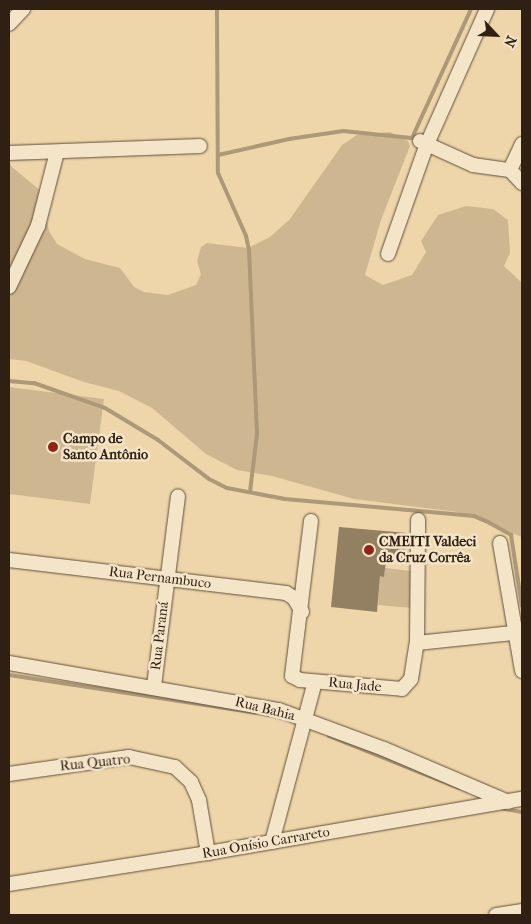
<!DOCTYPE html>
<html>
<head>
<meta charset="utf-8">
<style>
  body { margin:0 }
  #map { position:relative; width:531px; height:924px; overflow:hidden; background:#eed6aa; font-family:"IM FELL French Canon",serif }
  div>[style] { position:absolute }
  .green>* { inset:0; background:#ceb790 }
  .stream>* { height:4px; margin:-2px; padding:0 2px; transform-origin:2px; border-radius:2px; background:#ad9877 }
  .building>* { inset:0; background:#937f62 }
  .roads { filter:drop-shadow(0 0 1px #604e3a) drop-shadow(0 0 1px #604e3a) }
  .minor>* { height:14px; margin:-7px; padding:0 7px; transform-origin:7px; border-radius:7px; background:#f4e4c8 }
  .dots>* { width:14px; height:14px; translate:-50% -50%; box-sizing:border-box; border:2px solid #f4e4c8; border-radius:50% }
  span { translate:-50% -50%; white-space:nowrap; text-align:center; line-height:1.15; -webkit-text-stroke:5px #f4e4c8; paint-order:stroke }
  .poi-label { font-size:14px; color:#302014; font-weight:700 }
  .left { translate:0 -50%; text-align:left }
  .street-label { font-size:14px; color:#302014 }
  .frame { position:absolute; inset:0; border:10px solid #302014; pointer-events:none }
  .north { position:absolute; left:471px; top:10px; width:50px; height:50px; -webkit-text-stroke:4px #f4e4c8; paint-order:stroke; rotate:115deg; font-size:14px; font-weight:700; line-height:20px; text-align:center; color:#302014 }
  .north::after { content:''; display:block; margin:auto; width:18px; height:22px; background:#302014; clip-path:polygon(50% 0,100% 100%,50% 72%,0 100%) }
</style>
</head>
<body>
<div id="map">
  <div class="green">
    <i style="clip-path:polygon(390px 132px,408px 141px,410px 146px,381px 220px,365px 275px,383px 285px,412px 275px,426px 252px,421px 241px,438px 215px,466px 206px,493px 209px,508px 220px,510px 253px,504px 266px,522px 283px,522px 537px,457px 512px,354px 499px,272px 476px,237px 470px,206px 454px,152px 408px,119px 391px,84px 382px,26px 361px,9px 359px,9px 161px,12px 167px,41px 191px,49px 231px,57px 244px,85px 259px,120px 268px,134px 287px,144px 292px,168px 295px,196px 285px,201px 274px,197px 261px,201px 247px,207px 243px,248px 248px,270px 237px,290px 219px,342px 145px,357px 135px)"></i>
    <i style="clip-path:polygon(9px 387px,104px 399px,90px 504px,9px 494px)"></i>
    <i style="clip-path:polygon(385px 568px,411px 571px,411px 608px,378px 605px,380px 576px,384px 576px)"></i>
  </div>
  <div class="stream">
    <i style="left:217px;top:9px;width:164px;rotate:89.7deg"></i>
    <i style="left:218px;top:173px;width:69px;rotate:66deg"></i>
    <i style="left:246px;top:236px;width:14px;rotate:78deg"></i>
    <i style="left:249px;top:250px;width:184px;rotate:87.5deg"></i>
    <i style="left:257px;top:434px;width:58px;rotate:96.9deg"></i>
    <i style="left:218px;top:155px;width:73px;rotate:-12.7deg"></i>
    <i style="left:289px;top:139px;width:55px;rotate:-8.4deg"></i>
    <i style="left:343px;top:131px;width:69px;rotate:5.8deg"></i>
    <i style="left:412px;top:138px;width:142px;rotate:-65.4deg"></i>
    <i style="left:9px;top:381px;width:25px;rotate:5deg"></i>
    <i style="left:34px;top:383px;width:75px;rotate:19.4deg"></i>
    <i style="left:105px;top:408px;width:62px;rotate:31.1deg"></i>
    <i style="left:158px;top:440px;width:64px;rotate:37.4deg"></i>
    <i style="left:209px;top:479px;width:20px;rotate:27deg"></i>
    <i style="left:227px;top:488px;width:59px;rotate:10.7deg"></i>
    <i style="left:285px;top:499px;width:190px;rotate:5.1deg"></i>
    <i style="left:474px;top:516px;width:13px;rotate:23deg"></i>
    <i style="left:486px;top:521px;width:29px;rotate:29deg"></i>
    <i style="left:511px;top:535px;width:72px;rotate:81.2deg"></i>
    <i style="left:9px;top:675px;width:250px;rotate:8.7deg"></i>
    <i style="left:265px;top:714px;width:18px;rotate:13deg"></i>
    <i style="left:329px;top:736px;width:140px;rotate:21.8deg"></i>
    <i style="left:499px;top:808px;width:23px;rotate:10deg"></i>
  </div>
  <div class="building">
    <i style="clip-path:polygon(339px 527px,407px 533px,404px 562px,386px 561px,384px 577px,380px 576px,377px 612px,331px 607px)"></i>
  </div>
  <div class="roads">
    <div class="minor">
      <i style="left:9px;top:24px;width:21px;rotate:-47deg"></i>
      <i style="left:420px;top:141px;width:58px;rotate:24.4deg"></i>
      <i style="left:473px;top:165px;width:37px;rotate:8deg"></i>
      <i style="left:9px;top:153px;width:191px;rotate:-2.1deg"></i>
      <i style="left:510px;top:170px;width:29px;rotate:-65deg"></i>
      <i style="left:510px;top:170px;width:18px;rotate:47deg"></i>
      <i style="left:388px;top:254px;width:117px;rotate:-70.5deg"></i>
      <i style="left:427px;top:144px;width:148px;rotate:-66deg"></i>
      <i style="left:9px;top:287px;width:68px;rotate:-64.6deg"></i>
      <i style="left:38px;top:226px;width:76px;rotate:-75.6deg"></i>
      <i style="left:311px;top:521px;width:156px;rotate:97deg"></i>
      <i style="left:292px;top:676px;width:9px;rotate:27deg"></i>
      <i style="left:300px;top:680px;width:102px;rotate:5deg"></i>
      <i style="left:402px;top:689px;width:13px;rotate:-48deg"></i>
      <i style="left:411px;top:679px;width:36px;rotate:-81deg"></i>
      <i style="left:417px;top:643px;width:123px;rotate:-89.5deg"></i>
      <i style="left:500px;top:543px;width:130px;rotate:80.2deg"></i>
      <i style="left:9px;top:560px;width:279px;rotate:6.8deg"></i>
      <i style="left:286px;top:593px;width:9px;rotate:32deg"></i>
      <i style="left:294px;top:598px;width:16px;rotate:60deg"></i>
      <i style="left:417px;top:643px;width:106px;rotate:-6deg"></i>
      <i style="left:9px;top:663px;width:274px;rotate:9.9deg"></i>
      <i style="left:279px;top:710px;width:112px;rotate:20.4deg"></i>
      <i style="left:384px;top:749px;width:135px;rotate:23.1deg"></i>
      <i style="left:154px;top:686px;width:191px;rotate:-82.8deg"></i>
      <i style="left:9px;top:774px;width:121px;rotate:-8.1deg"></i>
      <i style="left:129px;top:757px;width:47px;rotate:12.3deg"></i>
      <i style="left:175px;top:767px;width:22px;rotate:43deg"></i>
      <i style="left:191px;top:782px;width:20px;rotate:66deg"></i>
      <i style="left:199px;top:800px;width:54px;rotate:80.4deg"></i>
      <i style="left:272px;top:842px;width:166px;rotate:-75deg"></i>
      <i style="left:9px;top:884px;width:201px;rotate:-8.9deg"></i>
      <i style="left:208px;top:853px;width:319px;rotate:-9.8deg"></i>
      <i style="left:496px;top:915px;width:26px;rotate:-9deg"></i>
    </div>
  </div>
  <div class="dots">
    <i style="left:53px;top:447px;background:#8f2418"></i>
    <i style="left:369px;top:550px;background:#8f2418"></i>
  </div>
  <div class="poi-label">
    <span class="left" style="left:63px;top:447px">Campo de<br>Santo Antônio</span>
    <span class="left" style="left:379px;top:550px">CMEITI Valdeci<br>da Cruz Corrêa</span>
  </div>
  <div class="street-label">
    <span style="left:160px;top:578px;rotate:7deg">Rua Pernambuco</span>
    <span style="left:160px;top:636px;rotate:-83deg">Rua Paraná</span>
    <span style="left:355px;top:685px;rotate:5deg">Rua Jade</span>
    <span style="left:265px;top:709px;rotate:14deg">Rua Bahia</span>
    <span style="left:95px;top:763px;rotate:-6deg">Rua Quatro</span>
    <span style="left:266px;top:843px;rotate:-10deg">Rua Onísio Carrareto</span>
  </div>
  <div class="frame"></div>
  <div class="north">N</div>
</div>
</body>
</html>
